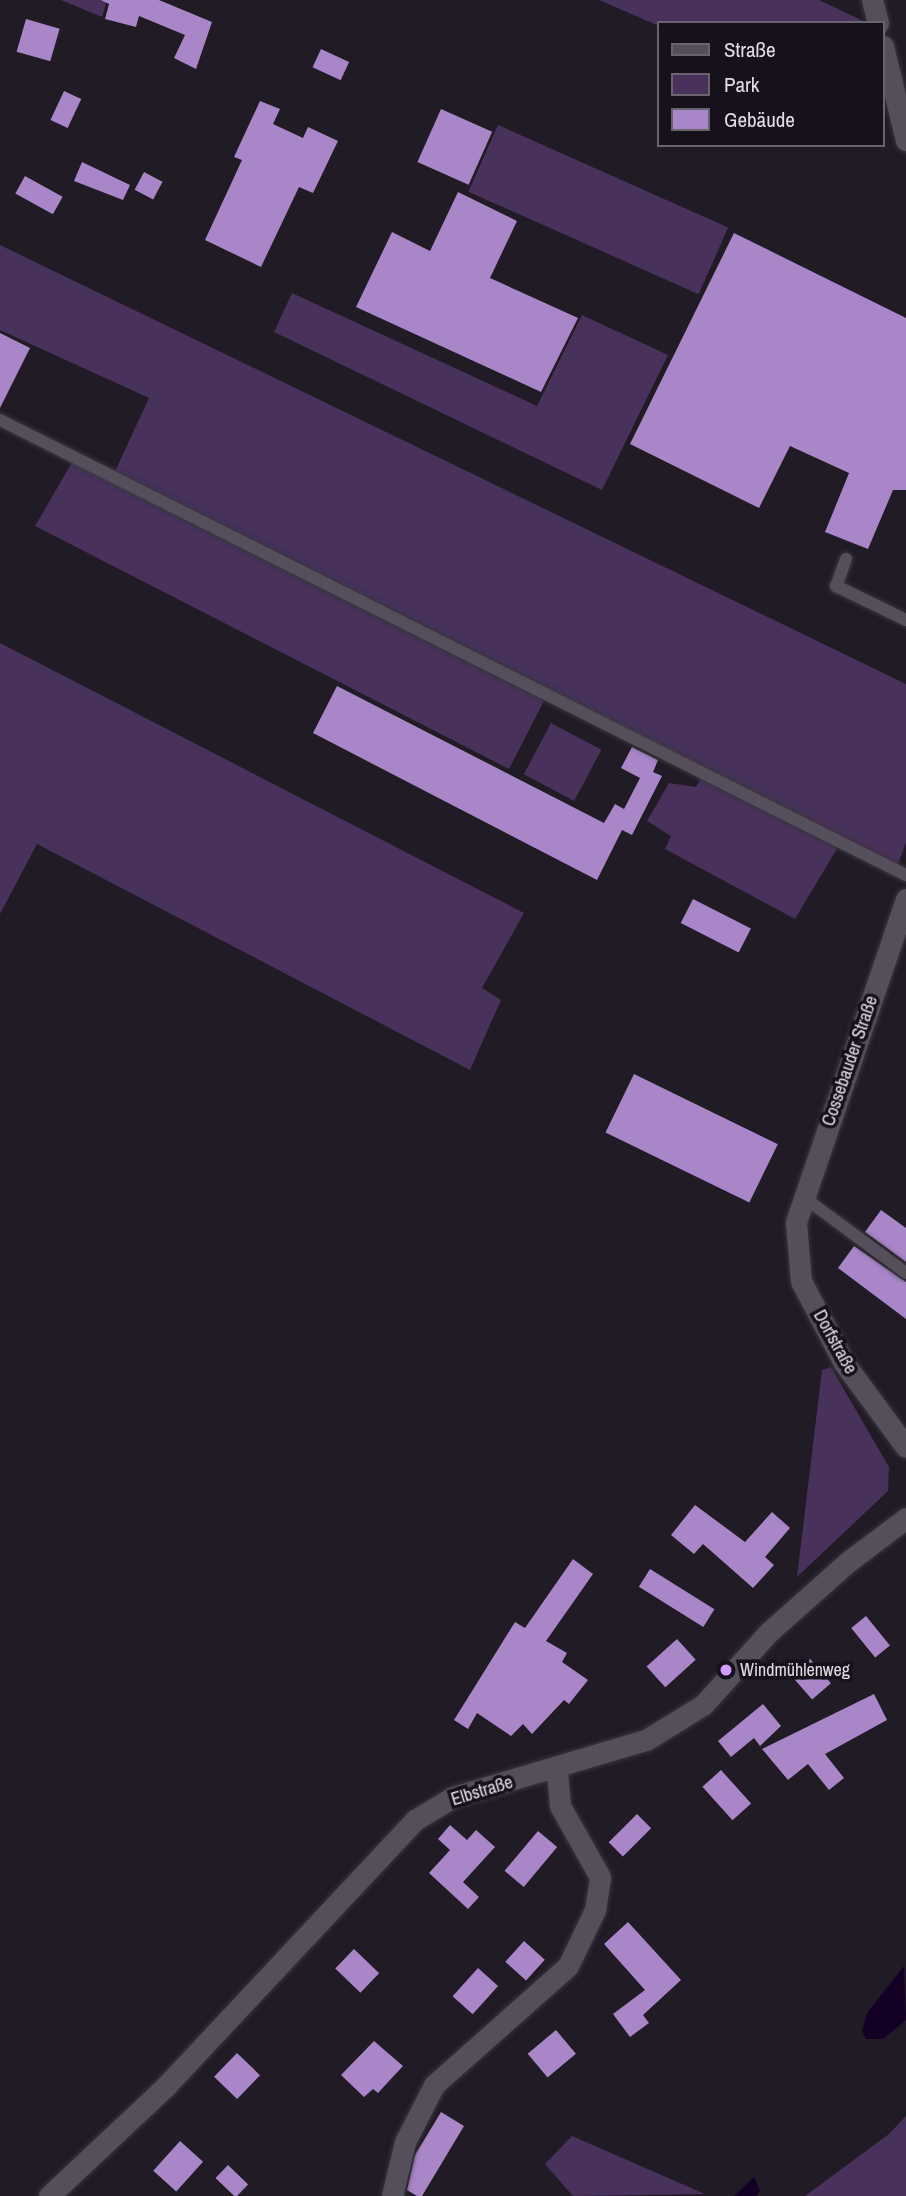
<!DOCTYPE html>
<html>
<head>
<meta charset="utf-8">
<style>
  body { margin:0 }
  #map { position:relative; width:906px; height:2196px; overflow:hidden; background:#201b25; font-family:"Archivo Narrow",sans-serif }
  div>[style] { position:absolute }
  .green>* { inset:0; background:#48315b; transform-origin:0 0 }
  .water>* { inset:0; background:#140025 }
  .building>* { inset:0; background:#a886c8; transform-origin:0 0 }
  .roads { filter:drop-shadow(0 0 2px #39353d) drop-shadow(0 0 2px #39353d) }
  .lane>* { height:12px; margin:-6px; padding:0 6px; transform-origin:6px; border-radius:6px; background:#554f5c }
  .street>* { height:21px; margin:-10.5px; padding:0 10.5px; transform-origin:10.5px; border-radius:10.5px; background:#554f5c }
  .dots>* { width:19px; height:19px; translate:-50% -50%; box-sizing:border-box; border:4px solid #17111c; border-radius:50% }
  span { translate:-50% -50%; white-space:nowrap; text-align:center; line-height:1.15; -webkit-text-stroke:7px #17111c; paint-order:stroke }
  .street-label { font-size:18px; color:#e1dde5 }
  .poi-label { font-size:18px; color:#e1dde5 }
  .left { translate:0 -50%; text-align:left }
  .legend { position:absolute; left:657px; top:21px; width:228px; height:126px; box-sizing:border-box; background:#17111c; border:2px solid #68636c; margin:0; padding:9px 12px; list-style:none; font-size:21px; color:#e1dde5 }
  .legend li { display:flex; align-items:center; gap:14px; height:35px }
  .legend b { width:35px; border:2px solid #68636c }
</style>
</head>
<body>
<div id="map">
  <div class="green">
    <i style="clip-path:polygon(61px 0,107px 0,102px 17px)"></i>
    <i style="clip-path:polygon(599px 0,819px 0,868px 23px,659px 26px)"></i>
    <i style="left:498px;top:125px;width:252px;height:73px;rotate:24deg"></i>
    <i style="clip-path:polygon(0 245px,906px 684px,906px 842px,898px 865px,838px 847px,795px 919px,665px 849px,671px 836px,647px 821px,669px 783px,696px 787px,701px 778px,545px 699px,509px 769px,35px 526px,74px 459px,111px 480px,149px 398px,0 330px)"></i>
    <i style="clip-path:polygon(292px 293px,537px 406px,582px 315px,668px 355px,602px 490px,274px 332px)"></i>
    <i style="clip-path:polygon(0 643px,524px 913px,482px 988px,501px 1000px,470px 1070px,37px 844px,0 914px)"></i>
    <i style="left:551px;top:723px;width:57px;height:58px;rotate:28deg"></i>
    <i style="clip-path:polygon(831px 1367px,889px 1467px,888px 1491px,797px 1577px,822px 1370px)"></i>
    <i style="clip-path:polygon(906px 2116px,906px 2196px,805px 2196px,889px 2134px)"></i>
    <i style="clip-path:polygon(572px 2136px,705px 2194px,573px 2196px,545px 2164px)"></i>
  </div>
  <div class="water">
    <i style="clip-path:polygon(904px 1966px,906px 2020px,883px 2039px,866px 2039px,862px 2031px,867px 2013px)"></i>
    <i style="clip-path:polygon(754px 2177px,760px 2191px,756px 2196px,734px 2196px)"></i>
  </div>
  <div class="building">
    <i style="clip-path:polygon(101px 0,159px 0,212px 22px,196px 69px,174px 58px,185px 35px,139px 16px,136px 27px,105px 19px,109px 4px)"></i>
    <i style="left:26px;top:19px;width:35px;height:34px;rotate:16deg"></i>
    <i style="left:321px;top:49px;width:31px;height:20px;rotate:25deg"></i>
    <i style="left:64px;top:91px;width:19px;height:32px;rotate:25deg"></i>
    <i style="clip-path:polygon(260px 101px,280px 109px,273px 124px,303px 138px,308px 127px,338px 141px,313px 193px,299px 187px,261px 267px,205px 240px,242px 160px,234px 157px)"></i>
    <i style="left:441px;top:109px;width:56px;height:58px;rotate:24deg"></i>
    <i style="clip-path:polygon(82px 162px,130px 185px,123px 200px,74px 181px)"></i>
    <i style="left:144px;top:172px;width:21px;height:20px;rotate:28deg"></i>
    <i style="left:25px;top:176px;width:43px;height:20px;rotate:29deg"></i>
    <i style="clip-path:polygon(458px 192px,517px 221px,490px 278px,578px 318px,541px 392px,356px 307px,392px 232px,430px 251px)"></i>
    <i style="clip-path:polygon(734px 233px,906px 318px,906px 490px,893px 490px,868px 549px,825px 532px,849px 473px,790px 446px,759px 508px,630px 444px)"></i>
    <i style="clip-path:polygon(0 333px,30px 348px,0 408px)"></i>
    <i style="clip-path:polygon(337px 686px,604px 823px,615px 804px,624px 809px,640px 778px,621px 768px,632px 747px,658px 760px,653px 772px,662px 776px,632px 835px,622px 830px,597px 880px,313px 733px)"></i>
    <i style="left:693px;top:899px;width:65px;height:27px;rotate:27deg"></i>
    <i style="left:634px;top:1074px;width:160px;height:65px;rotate:26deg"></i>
    <i style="clip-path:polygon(881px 1210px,906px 1228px,906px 1262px,865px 1232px)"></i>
    <i style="clip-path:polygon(854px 1246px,906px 1282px,906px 1319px,838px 1268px)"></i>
    <i style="clip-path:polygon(695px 1505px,745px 1542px,772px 1512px,790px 1528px,765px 1557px,774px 1565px,753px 1588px,703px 1544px,694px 1554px,671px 1535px)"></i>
    <i style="clip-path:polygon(573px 1559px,593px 1574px,546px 1641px,567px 1653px,562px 1662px,588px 1680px,569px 1704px,564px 1700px,532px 1734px,523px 1724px,511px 1736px,477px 1713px,468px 1729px,454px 1720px,515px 1622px,525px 1628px)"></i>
    <i style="left:650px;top:1569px;width:76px;height:21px;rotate:32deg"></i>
    <i style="left:866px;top:1616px;width:38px;height:19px;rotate:51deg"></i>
    <i style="left:677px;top:1639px;width:28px;height:41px;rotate:48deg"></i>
    <i style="left:810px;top:1659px;width:32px;height:25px;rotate:49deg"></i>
    <i style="clip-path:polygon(874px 1694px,887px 1720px,825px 1754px,844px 1778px,829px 1790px,808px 1764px,788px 1780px,762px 1749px)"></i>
    <i style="clip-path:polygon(763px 1704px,781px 1726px,760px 1746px,754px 1738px,731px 1757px,718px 1741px)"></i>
    <i style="left:721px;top:1770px;width:45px;height:25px;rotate:48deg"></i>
    <i style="left:637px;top:1814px;width:20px;height:40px;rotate:45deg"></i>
    <i style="clip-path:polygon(450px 1825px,467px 1840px,476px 1830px,495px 1847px,463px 1882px,479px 1897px,468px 1909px,429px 1873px,450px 1850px,438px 1839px)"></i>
    <i style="left:538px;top:1831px;width:25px;height:52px;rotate:40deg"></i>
    <i style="clip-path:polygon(628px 1922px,681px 1980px,643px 2015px,649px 2023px,630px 2037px,613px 2014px,645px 1990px,604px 1944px)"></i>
    <i style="left:524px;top:1941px;width:28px;height:28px;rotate:42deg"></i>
    <i style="left:354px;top:1949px;width:35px;height:27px;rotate:44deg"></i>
    <i style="left:478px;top:1968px;width:27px;height:38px;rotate:42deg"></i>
    <i style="left:556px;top:2030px;width:31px;height:37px;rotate:50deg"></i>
    <i style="clip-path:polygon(374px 2041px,403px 2066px,378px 2093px,373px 2089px,364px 2097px,341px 2075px)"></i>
    <i style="left:237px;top:2053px;width:32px;height:33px;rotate:44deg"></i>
    <i style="clip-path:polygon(441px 2112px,464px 2126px,422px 2196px,417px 2196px,407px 2190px,415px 2155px)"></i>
    <i style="left:180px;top:2141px;width:31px;height:40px;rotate:42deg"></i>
    <i style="left:228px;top:2165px;width:28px;height:18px;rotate:44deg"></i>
  </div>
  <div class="roads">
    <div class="lane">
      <i style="left:0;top:420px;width:1014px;rotate:26.67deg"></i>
      <i style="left:846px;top:559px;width:29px;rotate:110deg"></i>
      <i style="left:836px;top:586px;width:78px;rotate:25.9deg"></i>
      <i style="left:802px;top:1196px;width:129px;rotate:36.5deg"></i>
    </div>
    <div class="street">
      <i style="left:872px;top:0;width:24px;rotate:75deg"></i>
      <i style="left:883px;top:46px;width:97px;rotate:76.3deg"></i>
      <i style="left:906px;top:899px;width:342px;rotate:108.8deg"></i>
      <i style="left:796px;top:1223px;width:58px;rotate:85.1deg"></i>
      <i style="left:801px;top:1281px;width:93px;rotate:62.3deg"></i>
      <i style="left:844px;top:1363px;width:104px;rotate:53.6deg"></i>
      <i style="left:49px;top:2196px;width:161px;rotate:-43.2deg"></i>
      <i style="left:166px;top:2086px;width:364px;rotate:-46.9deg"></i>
      <i style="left:415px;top:1820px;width:44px;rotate:-31.2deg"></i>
      <i style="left:453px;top:1797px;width:201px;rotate:-16.5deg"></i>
      <i style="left:646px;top:1740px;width:67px;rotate:-31.6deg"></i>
      <i style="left:703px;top:1705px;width:98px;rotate:-47.9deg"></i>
      <i style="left:769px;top:1632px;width:107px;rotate:-41.6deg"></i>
      <i style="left:849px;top:1561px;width:71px;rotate:-37deg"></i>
      <i style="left:392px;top:2196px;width:56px;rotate:-76.5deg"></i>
      <i style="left:405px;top:2142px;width:64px;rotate:-63deg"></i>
      <i style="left:434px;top:2085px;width:179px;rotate:-41.6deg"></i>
      <i style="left:568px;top:1966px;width:62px;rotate:-64.3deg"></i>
      <i style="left:595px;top:1910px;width:33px;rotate:-81deg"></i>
      <i style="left:600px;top:1877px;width:81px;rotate:-119.4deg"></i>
      <i style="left:560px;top:1806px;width:37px;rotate:-95deg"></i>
    </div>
  </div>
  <div class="dots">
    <i style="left:726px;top:1670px;background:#d09dfe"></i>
  </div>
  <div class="street-label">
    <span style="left:850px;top:1061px;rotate:-71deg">Cossebauder Straße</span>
    <span style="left:835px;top:1342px;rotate:61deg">Dorfstraße</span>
    <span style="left:482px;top:1791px;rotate:-17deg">Elbstraße</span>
  </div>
  <div class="poi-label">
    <span class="left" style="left:740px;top:1670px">Windmühlenweg</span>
  </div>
  <ul class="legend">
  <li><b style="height:9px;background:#554f5c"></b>Straße</li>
  <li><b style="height:19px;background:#48315b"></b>Park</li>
  <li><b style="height:19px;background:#a886c8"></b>Gebäude</li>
  </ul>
</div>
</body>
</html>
